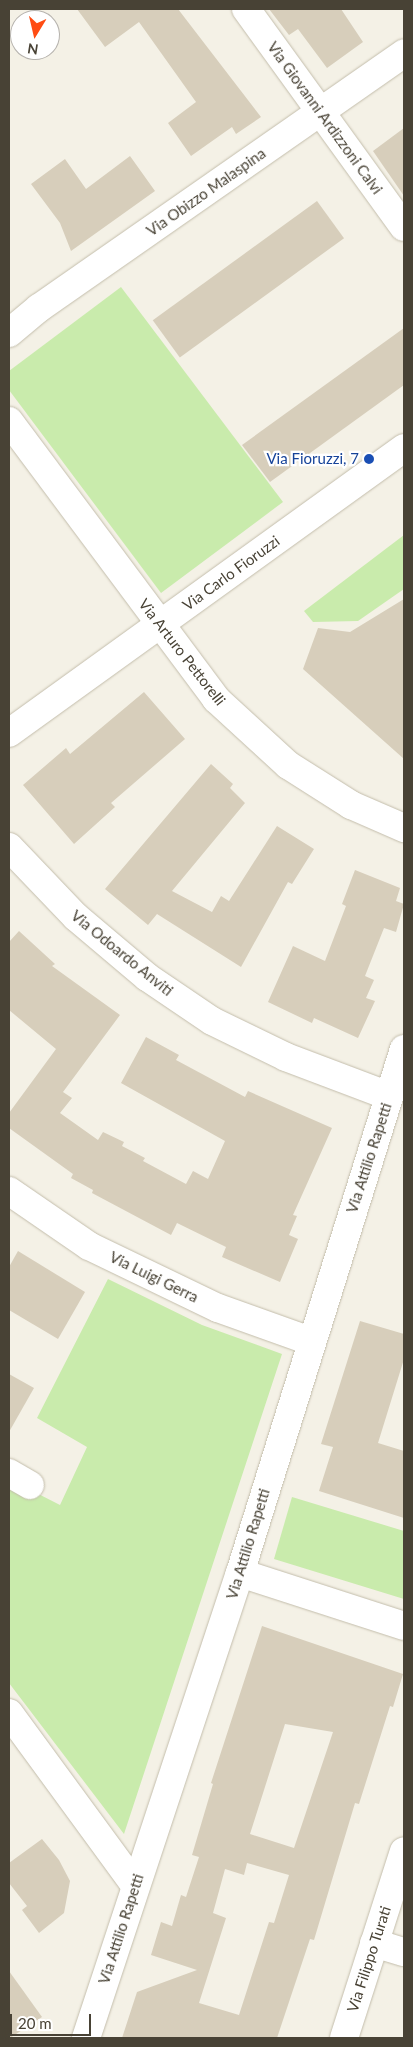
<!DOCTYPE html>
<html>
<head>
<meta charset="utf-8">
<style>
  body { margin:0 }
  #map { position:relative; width:413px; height:2047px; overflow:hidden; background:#f4f1e6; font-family:Lato,sans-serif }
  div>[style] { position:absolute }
  .green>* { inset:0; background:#c9ebac }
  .building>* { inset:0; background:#d7cebb; transform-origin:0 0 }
  .roads { filter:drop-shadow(0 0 1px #c3bdab) drop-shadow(0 0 1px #c3bdab) }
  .minor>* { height:28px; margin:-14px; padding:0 14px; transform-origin:14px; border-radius:14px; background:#fff }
  .dots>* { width:14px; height:14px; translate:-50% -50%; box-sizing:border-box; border:2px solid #fff; border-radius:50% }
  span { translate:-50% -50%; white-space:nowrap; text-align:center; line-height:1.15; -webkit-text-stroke:4.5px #fff; paint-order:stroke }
  .street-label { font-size:15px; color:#484235 }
  .transit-label { font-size:15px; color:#164399 }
  .right { translate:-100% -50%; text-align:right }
  .frame { position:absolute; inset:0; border:10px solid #484235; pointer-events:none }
  .north { position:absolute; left:10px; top:10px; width:50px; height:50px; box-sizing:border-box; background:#fff; border:1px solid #b6b3ae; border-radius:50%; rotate:189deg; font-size:14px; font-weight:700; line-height:20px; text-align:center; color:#484235 }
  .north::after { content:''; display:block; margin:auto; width:18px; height:22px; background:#ff4c13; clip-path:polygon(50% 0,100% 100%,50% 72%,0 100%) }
  .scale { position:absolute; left:10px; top:2014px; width:81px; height:22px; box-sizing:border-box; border:2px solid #484235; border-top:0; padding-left:6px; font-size:15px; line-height:18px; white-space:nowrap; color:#484235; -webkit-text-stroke:4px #fff; paint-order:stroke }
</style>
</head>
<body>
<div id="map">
  <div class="green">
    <i style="clip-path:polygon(121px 287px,283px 502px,161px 593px,9px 390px,9px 371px)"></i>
    <i style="clip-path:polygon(404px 535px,404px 589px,358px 621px,313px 622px,304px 611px)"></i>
    <i style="clip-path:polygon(108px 1279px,202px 1325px,282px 1354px,124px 1834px,9px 1683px,9px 1479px,60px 1505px,87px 1447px,37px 1418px)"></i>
    <i style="clip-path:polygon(292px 1497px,404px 1531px,404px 1599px,274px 1559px)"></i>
  </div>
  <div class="building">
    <i style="clip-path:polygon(77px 9px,178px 9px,261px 117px,236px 134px,232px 127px,191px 156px,168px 123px,196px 102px,139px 22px,105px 47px)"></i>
    <i style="clip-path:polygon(269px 9px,341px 9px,363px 42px,327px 68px,298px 29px,289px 35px)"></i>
    <i style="clip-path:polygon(404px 128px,404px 196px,373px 151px)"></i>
    <i style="clip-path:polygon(130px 156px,155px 191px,71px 251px,60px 223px,31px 184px,65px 159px,86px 189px)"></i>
    <i style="left:317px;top:201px;width:46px;height:203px;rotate:54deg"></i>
    <i style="clip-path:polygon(404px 328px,404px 385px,270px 482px,242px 445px)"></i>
    <i style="clip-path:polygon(404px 599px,404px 759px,303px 669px,318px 628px,350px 632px)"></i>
    <i style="clip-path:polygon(144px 692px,185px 739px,111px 803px,115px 807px,74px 844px,23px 785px,66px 748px,70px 754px)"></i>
    <i style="clip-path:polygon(211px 764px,233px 784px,230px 788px,245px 803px,172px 891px,212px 912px,221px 896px,229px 901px,277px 826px,314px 849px,292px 884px,288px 882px,241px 967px,157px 914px,148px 925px,105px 889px)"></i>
    <i style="clip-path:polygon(355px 870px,400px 888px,396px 901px,404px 904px,396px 932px,384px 928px,365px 976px,374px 980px,366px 998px,375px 1001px,358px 1038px,314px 1018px,312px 1023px,268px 1002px,293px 946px,325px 961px,346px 906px,342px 904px)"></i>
    <i style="clip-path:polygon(19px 931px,55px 964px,52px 966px,120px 1015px,63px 1092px,72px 1098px,60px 1113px,98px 1140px,103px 1132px,124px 1142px,122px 1146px,145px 1158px,143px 1161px,186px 1184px,193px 1171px,208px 1179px,225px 1141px,121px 1083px,146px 1037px,179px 1055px,176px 1060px,245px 1097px,248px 1091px,332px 1128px,293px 1215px,297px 1216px,289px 1235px,298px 1239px,280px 1282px,222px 1257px,226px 1247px,177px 1223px,171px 1235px,92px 1193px,93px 1190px,71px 1178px,73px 1174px,9px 1128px,9px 1113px,56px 1049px,9px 1010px,9px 942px)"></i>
    <i style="clip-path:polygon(18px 1251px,85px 1292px,58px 1339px,9px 1310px,9px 1267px)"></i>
    <i style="clip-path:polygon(360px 1321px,404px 1334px,404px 1359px,378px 1443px,404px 1451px,404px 1518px,319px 1491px,333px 1447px,321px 1444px)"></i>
    <i style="clip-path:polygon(9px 1374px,34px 1388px,9px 1432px)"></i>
    <i style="clip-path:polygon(evenodd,262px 1626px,403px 1674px,393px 1707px,390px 1706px,359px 1804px,355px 1803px,314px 1940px,310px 1939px,277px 2038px,122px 2038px,137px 1992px,197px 1970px,151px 1955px,161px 1922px,172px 1926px,181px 1895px,186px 1897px,199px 1857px,192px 1855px,213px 1784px,211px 1783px,262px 1626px,285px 1724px,333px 1732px,294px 1848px,250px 1834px,285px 1724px,262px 1626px,247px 1863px,289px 1875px,274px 1923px,269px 1922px,239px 2015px,199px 2003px,226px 1918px,213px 1913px,225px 1869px,244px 1875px,247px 1863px)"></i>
    <i style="clip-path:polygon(42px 1839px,59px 1860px,70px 1881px,64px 1913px,39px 1933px,22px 1910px,27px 1906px,9px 1883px,9px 1863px)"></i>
    <i style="clip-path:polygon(9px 1971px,42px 2017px,10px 2038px,9px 2038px)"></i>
  </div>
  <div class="roads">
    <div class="minor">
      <i style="left:246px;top:9px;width:269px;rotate:54.1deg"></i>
      <i style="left:9px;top:333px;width:39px;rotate:-40deg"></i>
      <i style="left:39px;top:308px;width:445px;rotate:-34.9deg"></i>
      <i style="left:9px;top:421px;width:347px;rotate:53.3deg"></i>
      <i style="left:216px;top:699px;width:98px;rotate:42.5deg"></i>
      <i style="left:288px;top:765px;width:75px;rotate:32.4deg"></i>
      <i style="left:351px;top:805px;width:58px;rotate:23.5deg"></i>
      <i style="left:9px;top:733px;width:487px;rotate:-35.8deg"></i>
      <i style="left:9px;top:847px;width:97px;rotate:46.3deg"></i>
      <i style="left:76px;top:917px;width:93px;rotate:40.2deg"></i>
      <i style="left:147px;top:977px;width:78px;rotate:34.1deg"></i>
      <i style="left:212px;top:1021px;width:82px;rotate:25.9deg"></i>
      <i style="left:286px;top:1057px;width:110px;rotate:20.7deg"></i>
      <i style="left:9px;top:1191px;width:97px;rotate:34.5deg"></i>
      <i style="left:89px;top:1246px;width:143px;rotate:25.7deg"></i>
      <i style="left:218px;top:1308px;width:98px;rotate:19.7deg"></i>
      <i style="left:9px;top:1473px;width:24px;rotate:30deg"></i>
      <i style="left:240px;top:1573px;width:172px;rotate:17.9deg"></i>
      <i style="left:9px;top:1713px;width:213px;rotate:53.8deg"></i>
      <i style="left:374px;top:1943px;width:31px;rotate:17deg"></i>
      <i style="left:86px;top:2038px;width:490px;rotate:-71.7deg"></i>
      <i style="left:240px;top:1573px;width:549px;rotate:-72.62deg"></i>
      <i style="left:344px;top:2038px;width:196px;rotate:-72.2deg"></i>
    </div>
  </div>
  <div class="dots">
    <i style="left:369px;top:459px;background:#1a4fb4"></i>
  </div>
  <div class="street-label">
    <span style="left:325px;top:118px;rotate:54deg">Via Giovanni Ardizzoni Calvi</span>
    <span style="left:206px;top:192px;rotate:-35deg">Via Obizzo Malaspina</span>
    <span style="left:231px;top:573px;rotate:-36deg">Via Carlo Fioruzzi</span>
    <span style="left:182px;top:652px;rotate:52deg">Via Arturo Pettorelli</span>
    <span style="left:122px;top:953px;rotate:39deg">Via Odoardo Anviti</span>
    <span style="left:369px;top:1158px;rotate:-72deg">Via Attilio Rapetti</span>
    <span style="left:154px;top:1277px;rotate:26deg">Via Luigi Gerra</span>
    <span style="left:248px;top:1544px;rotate:-73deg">Via Attilio Rapetti</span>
    <span style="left:121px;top:1929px;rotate:-72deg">Via Attilio Rapetti</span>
    <span style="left:369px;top:1959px;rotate:-72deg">Via Filippo Turati</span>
  </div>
  <div class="transit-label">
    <span class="right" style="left:359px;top:459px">Via Fioruzzi, 7</span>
  </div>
  <div class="frame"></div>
  <div class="north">N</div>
  <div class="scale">20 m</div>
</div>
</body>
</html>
